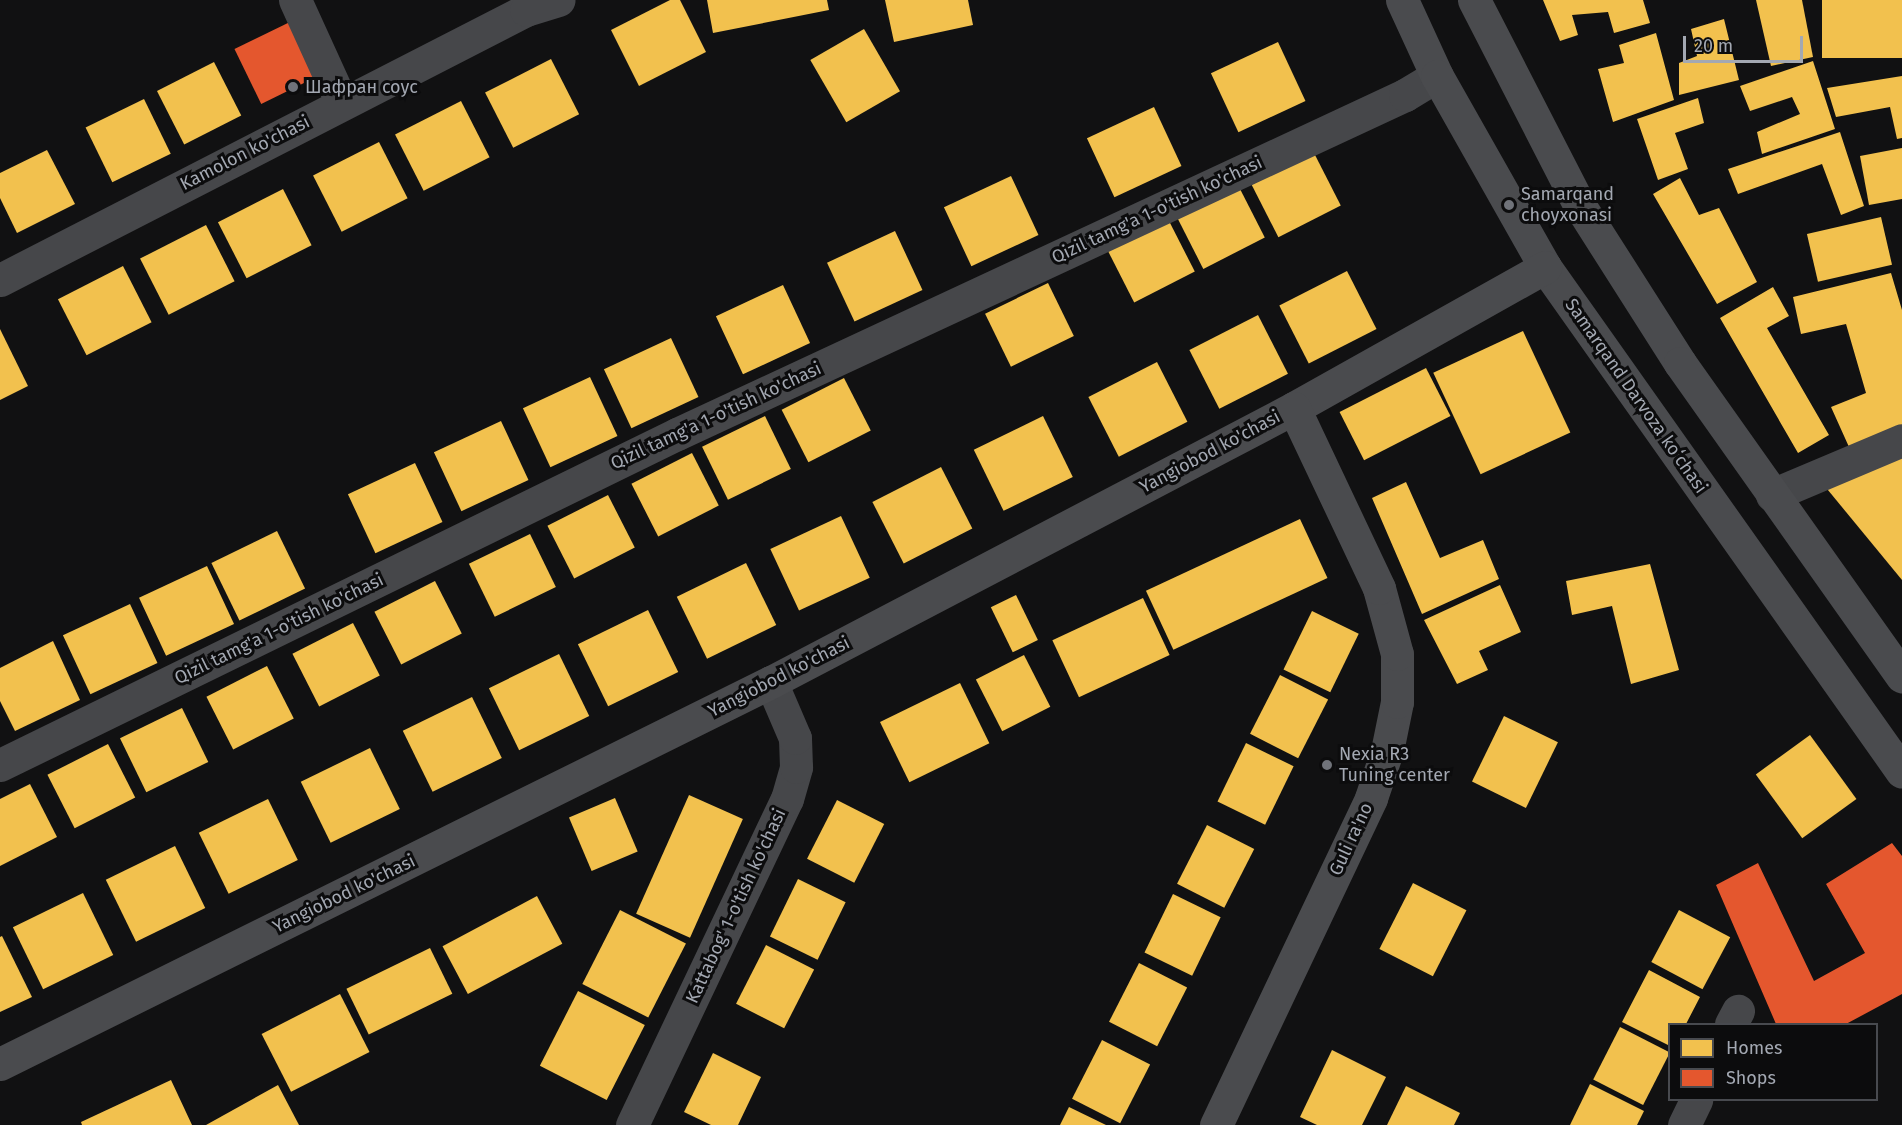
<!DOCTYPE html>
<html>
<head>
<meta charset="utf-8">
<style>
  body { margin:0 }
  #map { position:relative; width:1902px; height:1125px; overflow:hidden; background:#111112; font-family:"Fira Sans",sans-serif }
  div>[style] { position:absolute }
  .homes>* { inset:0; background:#f2c14e; transform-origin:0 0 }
  .shops>* { inset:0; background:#e4572e; transform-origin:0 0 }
  .street>* { height:33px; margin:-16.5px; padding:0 16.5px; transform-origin:16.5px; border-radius:16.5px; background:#46474a }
  .secondary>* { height:33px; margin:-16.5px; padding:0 16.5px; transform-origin:16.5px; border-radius:16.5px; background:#4a4b4e }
  .dots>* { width:16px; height:16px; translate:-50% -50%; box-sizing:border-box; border:3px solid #0c0c0d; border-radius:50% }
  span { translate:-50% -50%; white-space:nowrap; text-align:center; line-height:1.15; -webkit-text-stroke:6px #0c0c0d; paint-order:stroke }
  .poi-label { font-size:18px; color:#a3a8b2 }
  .left { translate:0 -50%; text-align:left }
  .street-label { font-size:18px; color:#a3a8b2 }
  .legend { position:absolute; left:1668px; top:1023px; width:210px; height:78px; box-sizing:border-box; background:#0c0c0d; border:2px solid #484a4f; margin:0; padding:8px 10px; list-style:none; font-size:18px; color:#a3a8b2 }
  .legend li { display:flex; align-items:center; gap:12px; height:30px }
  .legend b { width:30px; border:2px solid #484a4f }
  .scale { position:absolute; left:1683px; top:36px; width:120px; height:27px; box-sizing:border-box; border:3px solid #a3a8b2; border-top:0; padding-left:8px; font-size:18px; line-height:21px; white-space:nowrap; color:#a3a8b2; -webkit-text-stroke:4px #0c0c0d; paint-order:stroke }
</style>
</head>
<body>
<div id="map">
  <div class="homes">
    <i style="clip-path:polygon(670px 0,680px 0,706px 52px,639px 86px,611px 30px)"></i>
    <i style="clip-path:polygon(707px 0,827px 0,829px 10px,713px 33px)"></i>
    <i style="clip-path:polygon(885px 0,968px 0,973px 25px,894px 42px)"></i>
    <i style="clip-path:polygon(1543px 0,1643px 0,1650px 23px,1614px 33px,1608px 12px,1572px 15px,1578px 35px,1560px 41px)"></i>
    <i style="clip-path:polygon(1756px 0,1802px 0,1813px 57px,1771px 66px)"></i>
    <i style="left:1902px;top:0;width:58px;height:80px;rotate:90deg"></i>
    <i style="clip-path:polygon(1724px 19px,1739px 80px,1679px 95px,1679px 63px,1697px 56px,1691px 29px)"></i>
    <i style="left:864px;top:29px;width:72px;height:62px;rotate:60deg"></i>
    <i style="clip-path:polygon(1656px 33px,1674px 100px,1613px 122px,1598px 69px,1624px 63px,1619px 45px)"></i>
    <i style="left:1278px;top:42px;width:65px;height:74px;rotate:65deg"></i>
    <i style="left:551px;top:59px;width:62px;height:74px;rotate:63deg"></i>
    <i style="clip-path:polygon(1813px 61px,1835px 129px,1762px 154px,1757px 132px,1800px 114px,1792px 97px,1750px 111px,1740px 86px)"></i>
    <i style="left:214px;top:62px;width:60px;height:64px;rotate:63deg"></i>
    <i style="clip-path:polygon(1902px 76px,1902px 138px,1897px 139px,1890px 107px,1836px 117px,1827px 88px)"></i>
    <i style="clip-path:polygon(1698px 98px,1704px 123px,1675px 133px,1688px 169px,1658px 180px,1637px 119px)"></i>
    <i style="left:144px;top:99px;width:61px;height:65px;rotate:64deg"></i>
    <i style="left:461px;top:101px;width:63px;height:74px;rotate:63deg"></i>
    <i style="left:1154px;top:107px;width:65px;height:74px;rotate:65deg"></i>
    <i style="clip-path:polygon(1840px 132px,1864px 206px,1841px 215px,1822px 164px,1738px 194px,1728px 169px)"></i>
    <i style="left:379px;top:142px;width:63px;height:74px;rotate:63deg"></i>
    <i style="clip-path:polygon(1902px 148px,1902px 199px,1869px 205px,1860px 156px)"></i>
    <i style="clip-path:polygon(47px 150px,75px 204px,17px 233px,0 198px,0 173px)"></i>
    <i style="left:1314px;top:153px;width:59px;height:70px;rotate:63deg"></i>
    <i style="left:1011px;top:176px;width:65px;height:74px;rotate:65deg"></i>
    <i style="clip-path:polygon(1680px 178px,1699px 215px,1719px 208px,1757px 282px,1717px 304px,1653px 194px)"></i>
    <i style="left:1238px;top:185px;width:59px;height:69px;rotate:63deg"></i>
    <i style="left:283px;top:189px;width:63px;height:73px;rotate:63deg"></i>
    <i style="left:1881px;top:217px;width:49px;height:76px;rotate:77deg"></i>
    <i style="left:1168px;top:219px;width:59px;height:68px;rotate:63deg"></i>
    <i style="left:206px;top:225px;width:63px;height:74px;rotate:63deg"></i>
    <i style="left:895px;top:231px;width:65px;height:75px;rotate:65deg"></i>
    <i style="left:123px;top:266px;width:63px;height:73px;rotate:63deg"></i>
    <i style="left:1347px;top:271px;width:65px;height:76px;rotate:63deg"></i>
    <i style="clip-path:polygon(1891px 273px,1902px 310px,1902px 425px,1849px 447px,1831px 407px,1866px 393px,1846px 324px,1801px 334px,1793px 297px)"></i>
    <i style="left:1048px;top:283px;width:59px;height:70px;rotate:64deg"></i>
    <i style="left:783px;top:285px;width:64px;height:74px;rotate:65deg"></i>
    <i style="clip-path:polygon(1773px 287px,1789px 316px,1767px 328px,1829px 435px,1798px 453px,1720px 318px)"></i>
    <i style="left:1258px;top:315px;width:66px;height:77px;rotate:63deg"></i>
    <i style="clip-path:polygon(0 329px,28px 386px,0 400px)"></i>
    <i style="left:1523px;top:331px;width:112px;height:99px;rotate:65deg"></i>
    <i style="left:671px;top:338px;width:65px;height:74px;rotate:65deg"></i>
    <i style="left:1157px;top:362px;width:67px;height:77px;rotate:63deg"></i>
    <i style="left:1426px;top:368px;width:54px;height:97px;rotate:63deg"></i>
    <i style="left:590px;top:377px;width:65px;height:74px;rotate:65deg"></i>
    <i style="left:844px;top:378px;width:59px;height:70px;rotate:63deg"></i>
    <i style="left:765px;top:416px;width:59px;height:70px;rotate:64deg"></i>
    <i style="left:1043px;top:416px;width:68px;height:77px;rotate:64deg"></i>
    <i style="left:501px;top:421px;width:65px;height:74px;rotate:65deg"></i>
    <i style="clip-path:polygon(1902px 448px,1902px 580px,1823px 484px)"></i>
    <i style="left:692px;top:453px;width:59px;height:68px;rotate:63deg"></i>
    <i style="left:415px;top:463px;width:65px;height:74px;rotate:65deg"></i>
    <i style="left:941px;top:467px;width:69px;height:77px;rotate:63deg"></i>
    <i style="clip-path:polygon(1406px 482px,1440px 558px,1483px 540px,1499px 579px,1422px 614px,1372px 498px)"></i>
    <i style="left:608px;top:495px;width:59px;height:68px;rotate:63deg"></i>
    <i style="left:841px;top:516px;width:68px;height:78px;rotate:65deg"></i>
    <i style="left:1300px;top:519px;width:65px;height:170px;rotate:65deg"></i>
    <i style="left:277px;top:531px;width:64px;height:73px;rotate:64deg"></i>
    <i style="left:530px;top:534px;width:59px;height:68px;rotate:64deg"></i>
    <i style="left:746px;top:563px;width:69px;height:77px;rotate:64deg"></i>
    <i style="clip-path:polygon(1650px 564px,1679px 670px,1631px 684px,1612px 606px,1572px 615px,1566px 581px)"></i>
    <i style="left:207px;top:566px;width:64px;height:75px;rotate:65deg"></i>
    <i style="left:435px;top:581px;width:59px;height:68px;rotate:63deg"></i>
    <i style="clip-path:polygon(1500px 585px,1521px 632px,1479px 651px,1488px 670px,1457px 684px,1424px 620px)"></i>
    <i style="left:1016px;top:595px;width:50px;height:28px;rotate:64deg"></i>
    <i style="left:1143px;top:598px;width:63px;height:100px;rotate:65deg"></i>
    <i style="left:130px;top:604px;width:65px;height:74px;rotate:65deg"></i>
    <i style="left:648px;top:610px;width:69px;height:78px;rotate:64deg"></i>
    <i style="left:1312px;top:611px;width:52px;height:65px;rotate:26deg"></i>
    <i style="left:353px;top:623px;width:59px;height:68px;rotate:63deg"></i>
    <i style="clip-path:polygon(53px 641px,80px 700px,15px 731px,0 701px,0 668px)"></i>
    <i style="left:559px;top:654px;width:69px;height:78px;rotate:64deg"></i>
    <i style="left:1024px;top:655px;width:58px;height:54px;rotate:63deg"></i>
    <i style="left:267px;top:666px;width:59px;height:68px;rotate:63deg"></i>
    <i style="left:1280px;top:675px;width:54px;height:66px;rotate:27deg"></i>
    <i style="left:960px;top:683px;width:67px;height:89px;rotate:64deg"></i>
    <i style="left:472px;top:697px;width:68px;height:77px;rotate:64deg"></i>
    <i style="left:182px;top:708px;width:60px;height:69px;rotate:64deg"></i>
    <i style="left:1504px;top:716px;width:60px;height:73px;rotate:26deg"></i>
    <i style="left:1810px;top:735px;width:79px;height:67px;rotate:54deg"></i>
    <i style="left:1246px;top:743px;width:53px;height:65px;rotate:26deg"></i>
    <i style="left:108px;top:744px;width:60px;height:68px;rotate:63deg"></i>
    <i style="left:370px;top:748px;width:68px;height:77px;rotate:64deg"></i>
    <i style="clip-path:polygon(30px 784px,57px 837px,0 866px,0 799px)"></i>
    <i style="left:689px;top:795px;width:59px;height:130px;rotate:24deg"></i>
    <i style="left:615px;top:798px;width:58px;height:50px;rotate:67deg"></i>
    <i style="left:268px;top:799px;width:68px;height:77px;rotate:64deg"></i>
    <i style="left:837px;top:800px;width:53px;height:66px;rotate:27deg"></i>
    <i style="left:1207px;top:825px;width:53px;height:66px;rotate:27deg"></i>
    <i style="left:175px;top:846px;width:69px;height:77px;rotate:64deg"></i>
    <i style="left:798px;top:879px;width:53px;height:64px;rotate:26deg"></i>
    <i style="left:1413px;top:883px;width:60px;height:74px;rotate:27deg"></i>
    <i style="left:83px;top:893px;width:69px;height:78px;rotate:64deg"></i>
    <i style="left:1173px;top:894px;width:53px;height:65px;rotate:26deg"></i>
    <i style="left:537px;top:896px;width:54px;height:107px;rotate:62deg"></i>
    <i style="left:620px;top:910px;width:74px;height:83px;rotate:27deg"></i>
    <i style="left:1679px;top:910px;width:58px;height:59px;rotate:28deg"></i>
    <i style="clip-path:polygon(2px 936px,32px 997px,0 1012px,0 937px)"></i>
    <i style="left:766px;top:945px;width:54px;height:66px;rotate:27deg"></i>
    <i style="left:430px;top:948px;width:51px;height:93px;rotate:64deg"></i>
    <i style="left:1139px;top:963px;width:54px;height:66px;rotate:27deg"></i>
    <i style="clip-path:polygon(1649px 970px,1700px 997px,1686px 1024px,1670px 1024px,1670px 1046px,1622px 1022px)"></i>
    <i style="left:578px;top:991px;width:75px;height:84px;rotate:27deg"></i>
    <i style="left:340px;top:994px;width:65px;height:88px;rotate:63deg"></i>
    <i style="left:1620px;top:1027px;width:56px;height:59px;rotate:27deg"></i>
    <i style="left:1102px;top:1040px;width:54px;height:66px;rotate:27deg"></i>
    <i style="clip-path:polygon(1332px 1050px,1386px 1077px,1362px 1125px,1317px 1125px,1300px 1117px)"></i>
    <i style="clip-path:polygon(713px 1053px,761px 1077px,738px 1125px,711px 1125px,684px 1112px)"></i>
    <i style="clip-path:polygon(171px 1080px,192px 1125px,82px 1125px,81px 1122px)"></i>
    <i style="clip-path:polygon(1590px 1084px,1644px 1111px,1637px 1125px,1570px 1125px)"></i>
    <i style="clip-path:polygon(278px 1085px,299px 1125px,206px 1125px)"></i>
    <i style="clip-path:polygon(1406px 1086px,1460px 1113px,1454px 1125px,1387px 1125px)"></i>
    <i style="clip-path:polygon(1069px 1107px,1106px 1125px,1060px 1125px)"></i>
  </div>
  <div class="shops">
    <i style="left:292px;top:21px;width:61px;height:64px;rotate:64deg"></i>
    <i style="clip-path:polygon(1892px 843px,1902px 856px,1902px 994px,1846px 1024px,1776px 1024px,1716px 885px,1758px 863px,1814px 981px,1865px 953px,1826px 884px)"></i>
  </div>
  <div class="street">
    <i style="left:295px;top:0;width:113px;rotate:65.5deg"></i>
    <i style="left:0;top:280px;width:591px;rotate:-27.17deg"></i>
    <i style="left:526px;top:10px;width:34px;rotate:-17deg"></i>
    <i style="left:1772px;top:495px;width:141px;rotate:-22.9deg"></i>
    <i style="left:0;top:765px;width:754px;rotate:-26.06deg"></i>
    <i style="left:677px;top:434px;width:803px;rotate:-24.97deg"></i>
    <i style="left:1405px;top:95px;width:37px;rotate:-31deg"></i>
    <i style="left:1731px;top:1024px;width:15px;rotate:-62deg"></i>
    <i style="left:632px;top:1125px;width:361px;rotate:-64.6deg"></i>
    <i style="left:787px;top:799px;width:33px;rotate:-74deg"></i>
    <i style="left:796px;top:767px;width:29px;rotate:-92deg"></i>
    <i style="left:795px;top:738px;width:61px;rotate:-113.2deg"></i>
    <i style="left:1684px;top:1125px;width:28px;rotate:-64deg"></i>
  </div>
  <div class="secondary">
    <i style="left:1402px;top:0;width:84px;rotate:65.3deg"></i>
    <i style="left:1437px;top:76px;width:219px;rotate:60.5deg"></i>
    <i style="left:1545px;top:267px;width:618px;rotate:54.74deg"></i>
    <i style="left:1474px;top:0;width:232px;rotate:62.8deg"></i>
    <i style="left:1580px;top:206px;width:186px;rotate:57.5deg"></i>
    <i style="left:1680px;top:363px;width:384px;rotate:54.7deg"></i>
    <i style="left:0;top:1064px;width:860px;rotate:-26.36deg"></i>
    <i style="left:771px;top:682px;width:590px;rotate:-27.65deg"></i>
    <i style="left:1294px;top:408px;width:288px;rotate:-29.3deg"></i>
    <i style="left:1216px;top:1125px;width:362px;rotate:-64.6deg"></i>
    <i style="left:1371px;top:798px;width:50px;rotate:-71.2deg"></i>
    <i style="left:1387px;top:751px;width:50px;rotate:-78.5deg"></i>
    <i style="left:1397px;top:702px;width:48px;rotate:-90deg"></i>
    <i style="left:1397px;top:654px;width:68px;rotate:-105.3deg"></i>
    <i style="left:1379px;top:588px;width:199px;rotate:-115.3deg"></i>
  </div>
  <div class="dots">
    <i style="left:293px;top:87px;background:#70737a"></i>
    <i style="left:1509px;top:205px;background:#70737a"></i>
    <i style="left:1327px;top:765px;background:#70737a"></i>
  </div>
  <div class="poi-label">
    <span class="left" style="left:305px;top:87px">Шафран соус</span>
    <span class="left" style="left:1521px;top:205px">Samarqand<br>choyxonasi</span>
    <span class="left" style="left:1339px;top:765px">Nexia R3<br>Tuning center</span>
  </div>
  <div class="street-label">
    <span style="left:245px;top:153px;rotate:-27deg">Kamolon ko'chasi</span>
    <span style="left:1157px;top:210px;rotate:-25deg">Qizil tamg'a 1-o'tish ko'chasi</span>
    <span style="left:1636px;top:396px;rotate:55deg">Samarqand Darvoza koʻchasi</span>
    <span style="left:716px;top:416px;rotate:-25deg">Qizil tamg'a 1-o'tish ko'chasi</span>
    <span style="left:1210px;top:452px;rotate:-28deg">Yangiobod ko'chasi</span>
    <span style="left:279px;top:629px;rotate:-26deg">Qizil tamg'a 1-o'tish ko'chasi</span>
    <span style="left:779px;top:677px;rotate:-27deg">Yangiobod ko'chasi</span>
    <span style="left:1351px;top:839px;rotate:-65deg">Guli ra'no</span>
    <span style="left:344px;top:894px;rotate:-26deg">Yangiobod ko'chasi</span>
    <span style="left:736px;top:906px;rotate:-65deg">Kattabog' 1-o'tish ko'chasi</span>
  </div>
  <ul class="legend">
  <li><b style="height:16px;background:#f2c14e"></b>Homes</li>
  <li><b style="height:16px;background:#e4572e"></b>Shops</li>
  </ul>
  <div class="scale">20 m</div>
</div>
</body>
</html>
